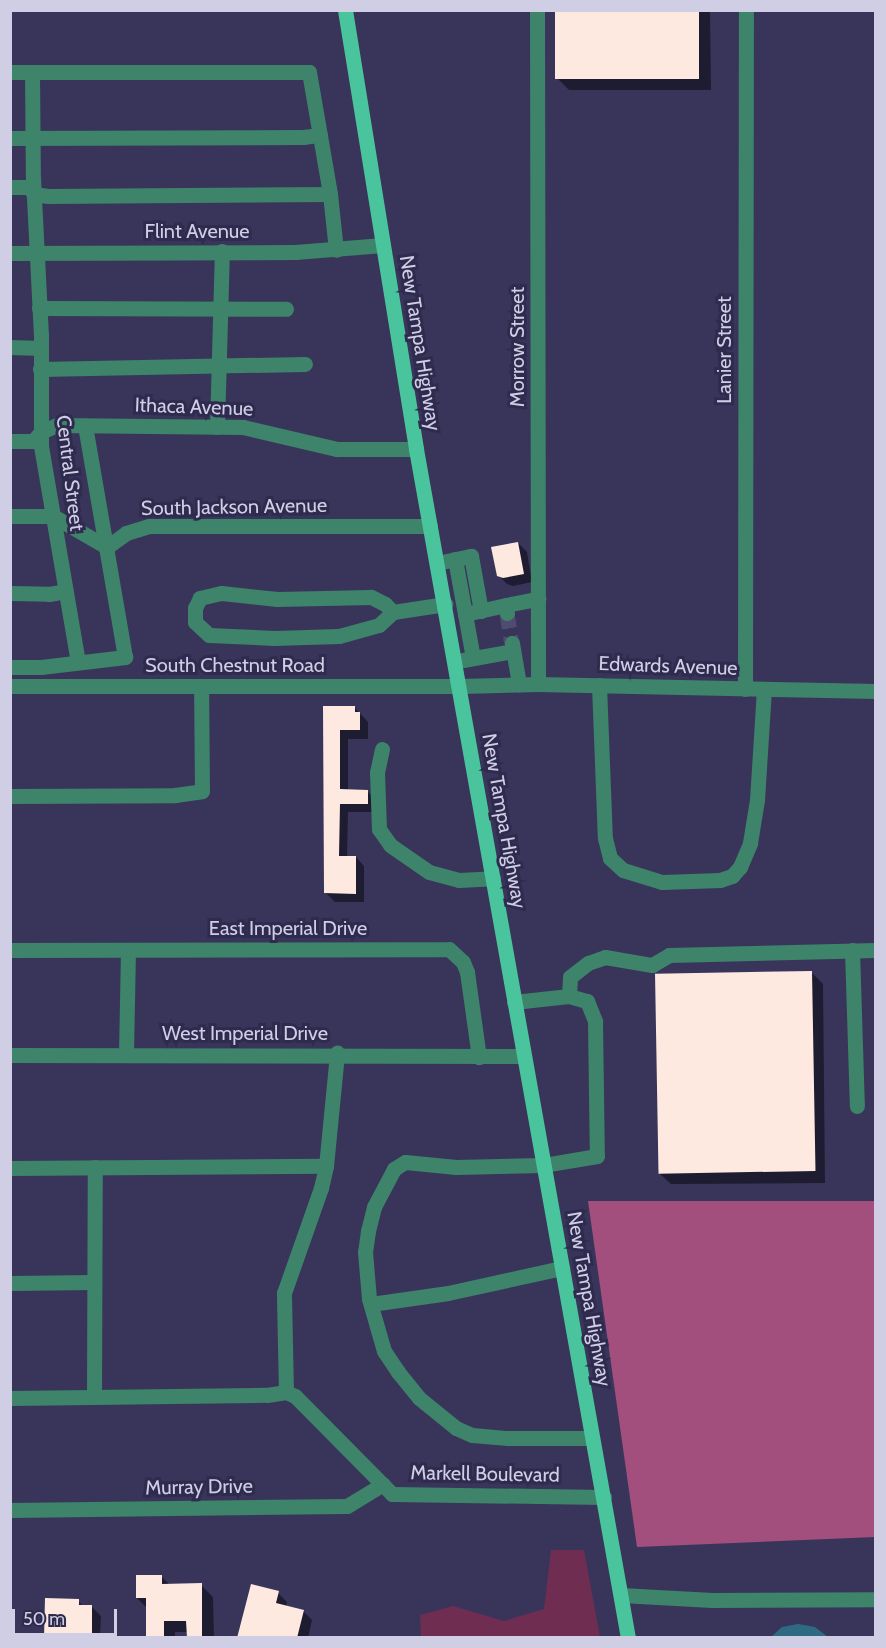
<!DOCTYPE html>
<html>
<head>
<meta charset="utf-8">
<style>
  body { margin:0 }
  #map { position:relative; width:886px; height:1648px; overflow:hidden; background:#39355a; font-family:Cabin,sans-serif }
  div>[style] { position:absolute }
  .green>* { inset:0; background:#6f2d52 }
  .forest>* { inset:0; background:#a24f7d }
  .water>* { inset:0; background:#2e6b83 }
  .shadow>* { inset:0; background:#0007 }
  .building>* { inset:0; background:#fde9e0; transform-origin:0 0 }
  .minor-tunnel>* { height:15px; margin-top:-7.5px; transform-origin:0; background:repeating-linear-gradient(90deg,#504c6f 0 15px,transparent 0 23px) }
  .minor>* { height:15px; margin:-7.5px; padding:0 7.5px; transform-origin:7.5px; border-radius:7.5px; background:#3d846b }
  .major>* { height:15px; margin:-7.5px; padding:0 7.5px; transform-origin:7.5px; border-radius:7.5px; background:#4ac49c }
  span { translate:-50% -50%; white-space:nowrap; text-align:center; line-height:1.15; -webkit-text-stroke:6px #2f2b4f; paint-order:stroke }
  .street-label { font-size:20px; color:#cfcee5 }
  .frame { position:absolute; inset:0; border:12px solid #cfcee5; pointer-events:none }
  .scale { position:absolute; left:12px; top:1609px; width:105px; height:27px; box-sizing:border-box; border:3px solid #cfcee5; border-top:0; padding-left:8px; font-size:18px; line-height:21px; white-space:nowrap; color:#cfcee5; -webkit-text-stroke:4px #2f2b4f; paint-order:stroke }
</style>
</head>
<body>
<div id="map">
  <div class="green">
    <i style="clip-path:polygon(551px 1550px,584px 1550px,600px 1637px,421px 1637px,420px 1615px,453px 1606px,504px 1621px,544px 1609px)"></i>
  </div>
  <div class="forest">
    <i style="clip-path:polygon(588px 1201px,875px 1201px,875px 1537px,637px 1547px)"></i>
  </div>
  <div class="water">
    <i style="clip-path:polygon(798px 1624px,815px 1627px,828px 1637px,771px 1637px,782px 1627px)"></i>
  </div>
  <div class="shadow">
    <i style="clip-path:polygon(557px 10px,710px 10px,711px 90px,569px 90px,557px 78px)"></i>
    <i style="clip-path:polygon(518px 543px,527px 552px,532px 582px,513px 586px,507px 584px,498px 575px)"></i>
    <i style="clip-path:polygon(325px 708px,355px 708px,368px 722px,368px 739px,348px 739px,348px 791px,367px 791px,376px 800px,376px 812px,348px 812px,347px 857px,356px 857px,364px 866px,364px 902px,335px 902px,326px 893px)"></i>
    <i style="clip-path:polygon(811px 972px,823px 984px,825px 1183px,671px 1184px,658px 1172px)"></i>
    <i style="clip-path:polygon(161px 1576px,170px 1585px,201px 1585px,213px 1597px,214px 1638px,188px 1638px,188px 1632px,175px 1632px,175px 1638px,148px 1638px,147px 1608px,137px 1598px)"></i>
    <i style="clip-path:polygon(278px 1593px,287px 1602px,286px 1607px,303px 1611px,312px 1620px,308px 1638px,241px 1638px)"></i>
    <i style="clip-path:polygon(78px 1601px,84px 1607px,92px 1607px,101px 1616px,100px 1638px,45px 1638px)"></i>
  </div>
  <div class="building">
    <i style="left:555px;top:10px;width:144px;height:69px"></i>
    <i style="clip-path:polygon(518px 542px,524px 574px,503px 578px,497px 576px,491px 547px)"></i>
    <i style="clip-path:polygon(323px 706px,355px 706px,355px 712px,360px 712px,360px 730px,340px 730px,340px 789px,368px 790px,368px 804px,340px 804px,339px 856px,356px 856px,356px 894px,324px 893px)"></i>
    <i style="left:812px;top:971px;width:200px;height:157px;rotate:89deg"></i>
    <i style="clip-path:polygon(136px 1575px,162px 1575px,162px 1584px,202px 1583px,202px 1638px,187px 1638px,186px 1621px,164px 1621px,164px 1638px,146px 1638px,146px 1598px,136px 1598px)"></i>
    <i style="clip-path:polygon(251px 1584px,279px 1591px,276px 1603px,304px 1610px,297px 1638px,237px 1638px)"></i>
    <i style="clip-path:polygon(45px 1598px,79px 1599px,79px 1605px,92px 1605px,92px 1638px,44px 1638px)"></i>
  </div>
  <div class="minor-tunnel">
    <i style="left:507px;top:613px;width:30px;rotate:81deg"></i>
  </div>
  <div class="minor">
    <i style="left:537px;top:10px;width:674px;rotate:89.91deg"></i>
    <i style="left:10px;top:72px;width:299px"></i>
    <i style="left:309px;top:72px;width:124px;rotate:80.2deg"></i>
    <i style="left:330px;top:194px;width:56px;rotate:83.9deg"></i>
    <i style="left:32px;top:73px;width:105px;rotate:89.5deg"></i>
    <i style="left:33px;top:178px;width:157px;rotate:87.1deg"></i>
    <i style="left:41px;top:335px;width:111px;rotate:90deg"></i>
    <i style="left:41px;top:446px;width:219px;rotate:80.3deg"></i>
    <i style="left:10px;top:138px;width:293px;rotate:-0.2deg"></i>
    <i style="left:303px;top:137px;width:17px;rotate:-7deg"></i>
    <i style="left:10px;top:187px;width:19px"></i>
    <i style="left:29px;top:187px;width:9px;rotate:54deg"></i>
    <i style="left:34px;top:194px;width:14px;rotate:8deg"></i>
    <i style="left:48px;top:196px;width:282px;rotate:-0.4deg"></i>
    <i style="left:10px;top:253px;width:285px;rotate:-0.2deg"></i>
    <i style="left:295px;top:252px;width:88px;rotate:-4.5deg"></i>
    <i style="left:39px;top:308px;width:247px;rotate:0.2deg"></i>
    <i style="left:10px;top:347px;width:30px;rotate:2deg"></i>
    <i style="left:40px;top:369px;width:265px;rotate:-1.1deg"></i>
    <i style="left:217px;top:427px;width:176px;rotate:-88.4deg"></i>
    <i style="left:10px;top:441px;width:23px"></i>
    <i style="left:33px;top:441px;width:12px;rotate:-48deg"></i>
    <i style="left:41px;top:432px;width:17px;rotate:-24deg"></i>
    <i style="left:57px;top:425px;width:186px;rotate:0.6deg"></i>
    <i style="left:243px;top:427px;width:97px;rotate:13.2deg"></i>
    <i style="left:337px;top:449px;width:79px"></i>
    <i style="left:10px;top:516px;width:43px"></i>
    <i style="left:53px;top:516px;width:62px;rotate:29.9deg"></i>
    <i style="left:107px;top:547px;width:24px;rotate:-36deg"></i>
    <i style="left:126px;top:533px;width:24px;rotate:-17deg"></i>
    <i style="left:149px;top:526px;width:281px"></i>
    <i style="left:455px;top:559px;width:56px;rotate:79.7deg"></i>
    <i style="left:437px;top:563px;width:35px;rotate:-12deg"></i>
    <i style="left:471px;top:556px;width:56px;rotate:79.7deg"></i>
    <i style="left:10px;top:593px;width:39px;rotate:1deg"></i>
    <i style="left:49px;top:594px;width:17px;rotate:-10deg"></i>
    <i style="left:393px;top:612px;width:11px;rotate:-135deg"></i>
    <i style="left:385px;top:604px;width:16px;rotate:-153deg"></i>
    <i style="left:371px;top:597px;width:94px;rotate:178.8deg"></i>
    <i style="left:277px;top:599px;width:56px;rotate:-173.9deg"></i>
    <i style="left:221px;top:593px;width:22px;rotate:167deg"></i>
    <i style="left:200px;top:598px;width:11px;rotate:117deg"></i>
    <i style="left:195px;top:608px;width:14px;rotate:90deg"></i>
    <i style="left:195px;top:622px;width:19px;rotate:43deg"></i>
    <i style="left:209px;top:635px;width:65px;rotate:2.6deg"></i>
    <i style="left:274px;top:638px;width:65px;rotate:-1.8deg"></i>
    <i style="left:339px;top:636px;width:41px;rotate:-15.4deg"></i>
    <i style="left:379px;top:625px;width:19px;rotate:-43deg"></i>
    <i style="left:393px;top:612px;width:53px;rotate:-8.7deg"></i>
    <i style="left:507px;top:613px;width:8px;rotate:-97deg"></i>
    <i style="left:506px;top:605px;width:33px;rotate:-11deg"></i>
    <i style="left:512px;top:643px;width:42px;rotate:80.3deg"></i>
    <i style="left:473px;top:658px;width:45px;rotate:-100.3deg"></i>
    <i style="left:465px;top:614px;width:42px;rotate:-12.4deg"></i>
    <i style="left:463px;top:660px;width:51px;rotate:-10.2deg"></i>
    <i style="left:10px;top:667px;width:31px"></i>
    <i style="left:41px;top:667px;width:85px;rotate:-6.8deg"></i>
    <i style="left:125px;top:657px;width:235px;rotate:-99.8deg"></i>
    <i style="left:599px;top:685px;width:153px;rotate:87.8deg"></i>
    <i style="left:605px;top:838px;width:21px;rotate:76deg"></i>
    <i style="left:610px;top:858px;width:18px;rotate:43deg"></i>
    <i style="left:623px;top:870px;width:41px;rotate:17.1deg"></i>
    <i style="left:662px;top:882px;width:58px;rotate:-2deg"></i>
    <i style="left:720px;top:880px;width:13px;rotate:-18deg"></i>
    <i style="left:732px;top:876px;width:12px;rotate:-48deg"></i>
    <i style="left:740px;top:867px;width:26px;rotate:-67deg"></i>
    <i style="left:750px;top:843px;width:44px;rotate:-80.8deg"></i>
    <i style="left:757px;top:800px;width:110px;rotate:-86.4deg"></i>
    <i style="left:10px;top:686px;width:450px"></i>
    <i style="left:460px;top:686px;width:78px;rotate:-1.5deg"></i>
    <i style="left:538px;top:684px;width:338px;rotate:1.2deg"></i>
    <i style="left:745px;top:689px;width:679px;rotate:-89.92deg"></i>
    <i style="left:382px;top:749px;width:24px;rotate:102deg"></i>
    <i style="left:377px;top:772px;width:57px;rotate:88deg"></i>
    <i style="left:379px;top:829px;width:19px;rotate:55deg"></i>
    <i style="left:390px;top:845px;width:47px;rotate:34.7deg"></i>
    <i style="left:429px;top:872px;width:31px;rotate:15deg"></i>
    <i style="left:459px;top:880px;width:34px;rotate:-3deg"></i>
    <i style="left:10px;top:796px;width:165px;rotate:-0.3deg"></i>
    <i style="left:175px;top:795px;width:27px;rotate:-8deg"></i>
    <i style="left:202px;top:791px;width:105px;rotate:-90.5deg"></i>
    <i style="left:10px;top:950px;width:439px;rotate:-0.1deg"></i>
    <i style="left:449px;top:949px;width:19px;rotate:43deg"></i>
    <i style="left:463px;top:962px;width:11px;rotate:68deg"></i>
    <i style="left:467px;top:972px;width:86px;rotate:82deg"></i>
    <i style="left:852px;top:950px;width:156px;rotate:88.2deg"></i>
    <i style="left:569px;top:996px;width:19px;rotate:-87deg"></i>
    <i style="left:570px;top:977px;width:23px;rotate:-38deg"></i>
    <i style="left:588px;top:963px;width:18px;rotate:-19deg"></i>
    <i style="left:605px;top:957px;width:48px;rotate:9.7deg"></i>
    <i style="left:652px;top:965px;width:20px;rotate:-30deg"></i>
    <i style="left:669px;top:955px;width:207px;rotate:-1.4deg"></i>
    <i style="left:514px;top:1002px;width:55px;rotate:-6.2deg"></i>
    <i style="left:569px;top:996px;width:19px;rotate:16deg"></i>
    <i style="left:587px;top:1001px;width:22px;rotate:68deg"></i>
    <i style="left:595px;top:1021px;width:135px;rotate:89.2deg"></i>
    <i style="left:597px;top:1156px;width:55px;rotate:170.5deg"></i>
    <i style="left:543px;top:1165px;width:87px;rotate:178.7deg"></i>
    <i style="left:456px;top:1167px;width:51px;rotate:-174.4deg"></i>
    <i style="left:405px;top:1162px;width:13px;rotate:148deg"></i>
    <i style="left:394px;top:1169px;width:43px;rotate:117.8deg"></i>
    <i style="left:374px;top:1207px;width:25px;rotate:104deg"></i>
    <i style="left:368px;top:1231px;width:21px;rotate:98deg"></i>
    <i style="left:365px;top:1252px;width:47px;rotate:85.1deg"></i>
    <i style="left:369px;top:1299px;width:54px;rotate:73.9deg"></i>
    <i style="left:384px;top:1351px;width:25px;rotate:56deg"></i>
    <i style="left:398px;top:1372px;width:33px;rotate:51deg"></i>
    <i style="left:419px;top:1398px;width:48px;rotate:39deg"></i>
    <i style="left:456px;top:1428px;width:17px;rotate:24deg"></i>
    <i style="left:472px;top:1435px;width:36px;rotate:5deg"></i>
    <i style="left:508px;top:1438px;width:84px"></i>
    <i style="left:126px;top:1054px;width:104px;rotate:-88.9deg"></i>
    <i style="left:10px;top:1055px;width:513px;rotate:0.11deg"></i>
    <i style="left:10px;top:1168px;width:316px;rotate:-0.4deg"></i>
    <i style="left:10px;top:1283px;width:84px;rotate:-0.7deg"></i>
    <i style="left:371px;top:1304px;width:78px;rotate:-8.1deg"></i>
    <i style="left:448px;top:1293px;width:117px;rotate:-12.4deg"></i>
    <i style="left:286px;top:1392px;width:99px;rotate:-91.2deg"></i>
    <i style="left:284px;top:1293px;width:111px;rotate:-70.6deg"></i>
    <i style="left:321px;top:1188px;width:23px;rotate:-77deg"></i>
    <i style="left:326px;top:1166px;width:114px;rotate:-84.4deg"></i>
    <i style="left:94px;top:1397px;width:230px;rotate:-89.8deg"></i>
    <i style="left:10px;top:1398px;width:257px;rotate:-0.7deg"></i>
    <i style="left:267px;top:1395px;width:19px;rotate:-9deg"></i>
    <i style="left:286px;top:1392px;width:10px;rotate:24deg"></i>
    <i style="left:295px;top:1396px;width:138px;rotate:45.3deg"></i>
    <i style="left:392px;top:1494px;width:212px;rotate:0.8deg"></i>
    <i style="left:10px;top:1510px;width:337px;rotate:-0.7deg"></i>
    <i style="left:347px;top:1506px;width:42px;rotate:-31.4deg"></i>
    <i style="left:621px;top:1595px;width:91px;rotate:3.1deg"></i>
    <i style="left:712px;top:1600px;width:164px;rotate:-0.3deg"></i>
  </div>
  <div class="major">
    <i style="left:345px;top:10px;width:445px;rotate:80.8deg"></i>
    <i style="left:416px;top:449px;width:1208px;rotate:79.89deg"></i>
  </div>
  <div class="street-label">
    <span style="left:197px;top:231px">Flint Avenue</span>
    <span style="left:420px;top:343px;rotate:81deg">New Tampa Highway</span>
    <span style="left:517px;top:347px;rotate:-90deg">Morrow Street</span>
    <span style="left:724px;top:350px;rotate:-90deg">Lanier Street</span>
    <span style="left:194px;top:407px;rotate:2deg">Ithaca Avenue</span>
    <span style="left:70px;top:473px;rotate:83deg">Central Street</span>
    <span style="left:234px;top:507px;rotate:-1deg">South Jackson Avenue</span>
    <span style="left:235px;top:665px">South Chestnut Road</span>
    <span style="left:668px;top:666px;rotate:2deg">Edwards Avenue</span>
    <span style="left:504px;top:821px;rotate:80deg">New Tampa Highway</span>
    <span style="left:288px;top:928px">East Imperial Drive</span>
    <span style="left:245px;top:1033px">West Imperial Drive</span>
    <span style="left:589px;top:1299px;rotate:80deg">New Tampa Highway</span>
    <span style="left:485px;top:1474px;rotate:1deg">Markell Boulevard</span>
    <span style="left:199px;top:1487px;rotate:-1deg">Murray Drive</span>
  </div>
  <div class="frame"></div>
  <div class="scale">50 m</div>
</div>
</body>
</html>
